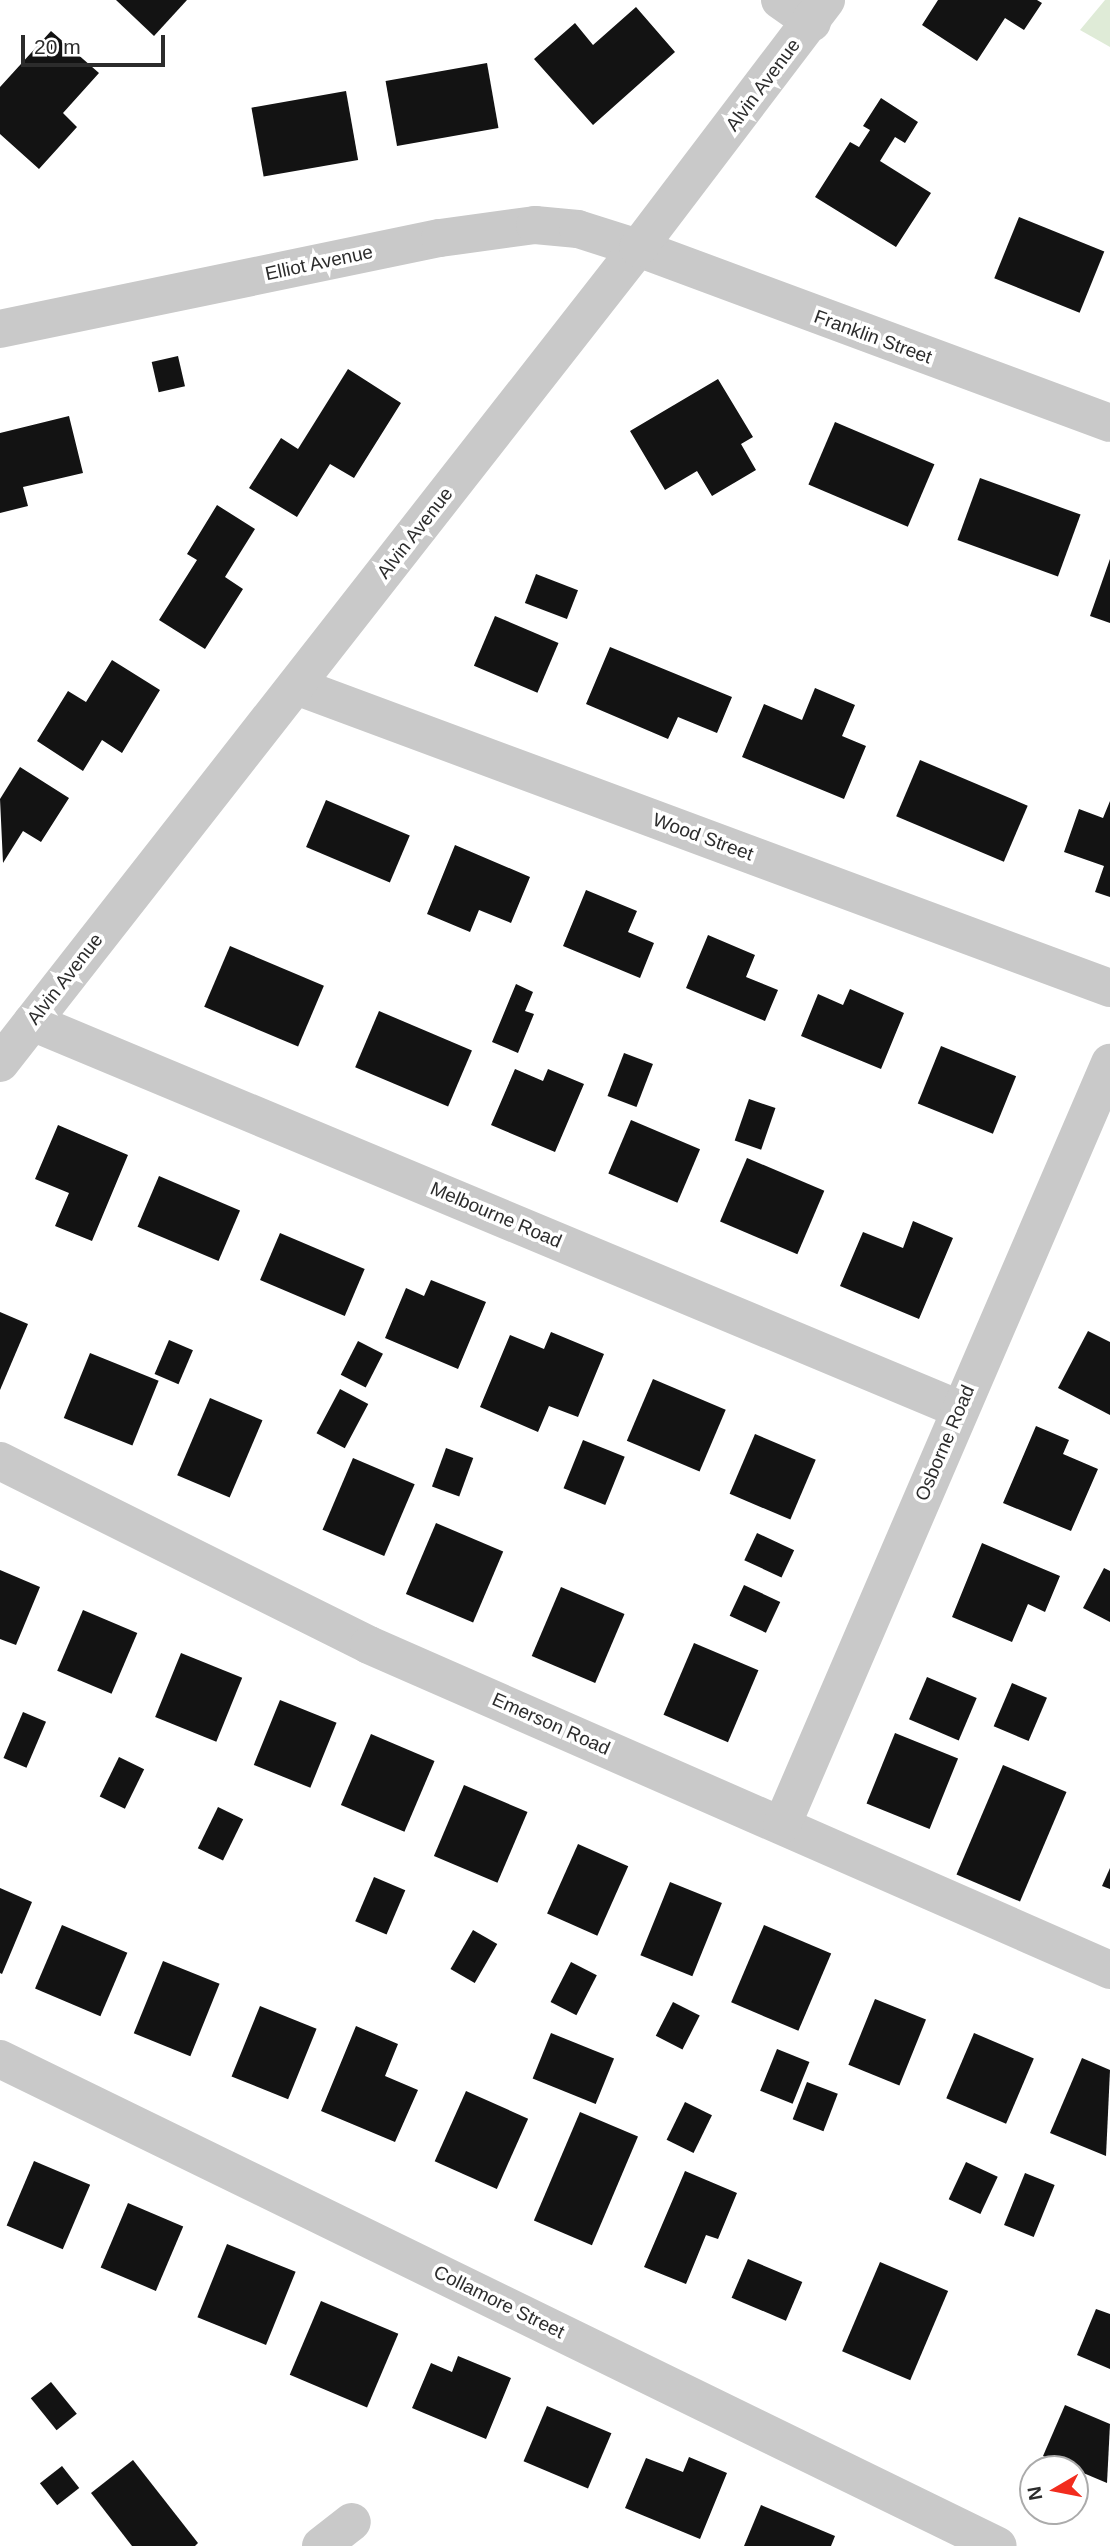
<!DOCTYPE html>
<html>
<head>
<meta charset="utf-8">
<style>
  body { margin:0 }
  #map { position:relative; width:1110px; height:2546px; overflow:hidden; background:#fff; font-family:Arial,sans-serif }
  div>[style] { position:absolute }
  .green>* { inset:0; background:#dfebd7 }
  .building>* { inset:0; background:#131313; transform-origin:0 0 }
  .minor>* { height:38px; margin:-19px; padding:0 19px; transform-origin:19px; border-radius:19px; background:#c9c9c9 }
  span { translate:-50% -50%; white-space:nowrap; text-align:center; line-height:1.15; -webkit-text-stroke:7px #fff; paint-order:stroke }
  .street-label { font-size:19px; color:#2c2c2c }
  .north { position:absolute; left:1019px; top:2455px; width:70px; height:70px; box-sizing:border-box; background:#fff; border:2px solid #ababab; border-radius:50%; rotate:260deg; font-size:19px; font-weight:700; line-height:28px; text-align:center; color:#2c2c2c }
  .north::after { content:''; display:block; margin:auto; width:24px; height:32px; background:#f22c1e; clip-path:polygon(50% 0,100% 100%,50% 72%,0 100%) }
  .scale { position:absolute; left:21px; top:35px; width:144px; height:32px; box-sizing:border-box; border:4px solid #2c2c2c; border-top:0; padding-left:9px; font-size:21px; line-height:24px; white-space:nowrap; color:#2c2c2c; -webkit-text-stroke:5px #fff; paint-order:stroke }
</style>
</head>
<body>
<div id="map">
  <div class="green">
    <i style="clip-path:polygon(1105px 0,1110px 0,1110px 47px,1080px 30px)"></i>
  </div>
  <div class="building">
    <i style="clip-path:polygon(116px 0,187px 0,154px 36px)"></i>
    <i style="clip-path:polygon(938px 0,1037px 0,1042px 3px,1024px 30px,1005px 18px,977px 61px,922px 25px)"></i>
    <i style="clip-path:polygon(636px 7px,675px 52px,593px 125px,534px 59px,575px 23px,593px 45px)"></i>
    <i style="clip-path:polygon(51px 31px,99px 73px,63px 113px,77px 127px,39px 169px,0 134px,0 87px)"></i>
    <i style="left:487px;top:63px;width:66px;height:103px;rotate:80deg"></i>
    <i style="left:346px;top:91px;width:70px;height:96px;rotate:80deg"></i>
    <i style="clip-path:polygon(881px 98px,918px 122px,905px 143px,895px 137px,880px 161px,931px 193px,896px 247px,815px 197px,850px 142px,859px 147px,870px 130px,863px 126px)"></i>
    <i style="left:1019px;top:217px;width:92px;height:66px;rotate:22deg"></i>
    <i style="left:178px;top:356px;width:31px;height:27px;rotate:77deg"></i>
    <i style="clip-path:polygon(348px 369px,401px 403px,354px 478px,330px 464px,297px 517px,249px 488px,281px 438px,298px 449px)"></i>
    <i style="clip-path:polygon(718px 379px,753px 437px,741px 444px,756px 470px,712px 496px,697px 471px,665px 490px,630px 431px)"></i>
    <i style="clip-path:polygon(69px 416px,83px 473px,23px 487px,28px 506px,0 513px,0 433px)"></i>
    <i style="left:835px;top:422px;width:108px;height:68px;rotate:23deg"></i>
    <i style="left:980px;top:478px;width:107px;height:66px;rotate:20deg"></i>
    <i style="clip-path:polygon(217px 505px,255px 529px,225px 577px,243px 589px,205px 649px,159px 620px,197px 560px,187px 554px)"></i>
    <i style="clip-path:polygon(1110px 559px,1110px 623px,1090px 616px)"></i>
    <i style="left:536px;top:574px;width:45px;height:31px;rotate:21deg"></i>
    <i style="left:495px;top:616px;width:69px;height:54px;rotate:23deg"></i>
    <i style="clip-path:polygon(610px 647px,732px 697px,717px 733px,678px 717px,668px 739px,586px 704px)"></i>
    <i style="clip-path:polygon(112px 660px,160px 690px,122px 753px,102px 740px,83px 771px,37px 741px,68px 691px,86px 702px)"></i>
    <i style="clip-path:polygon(815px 688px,855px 705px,842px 736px,866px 746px,844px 799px,742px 757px,764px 704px,802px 720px)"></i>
    <i style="left:920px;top:760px;width:117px;height:61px;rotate:23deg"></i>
    <i style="clip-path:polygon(20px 767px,69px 798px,41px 842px,23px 831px,3px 863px,0 799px)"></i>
    <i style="left:326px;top:800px;width:91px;height:51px;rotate:23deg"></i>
    <i style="clip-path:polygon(1110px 801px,1110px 897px,1095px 892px,1104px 866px,1064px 852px,1079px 809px,1103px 818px)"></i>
    <i style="clip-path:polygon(455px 845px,530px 877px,511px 923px,479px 910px,470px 932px,427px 914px)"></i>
    <i style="clip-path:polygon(586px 890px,637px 911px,628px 932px,654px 943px,640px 978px,563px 946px)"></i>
    <i style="clip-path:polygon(708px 935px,755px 955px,746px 977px,778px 990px,765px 1021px,686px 988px)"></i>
    <i style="left:230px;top:946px;width:102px;height:66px;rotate:23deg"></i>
    <i style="clip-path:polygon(516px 984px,533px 992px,525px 1011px,534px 1014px,518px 1053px,492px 1042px)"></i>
    <i style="clip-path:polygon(850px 989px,904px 1013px,881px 1069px,801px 1036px,818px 994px,843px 1005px)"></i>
    <i style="left:379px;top:1011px;width:101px;height:61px;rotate:23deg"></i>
    <i style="left:941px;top:1046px;width:81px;height:62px;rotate:22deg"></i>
    <i style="left:624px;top:1053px;width:31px;height:46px;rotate:21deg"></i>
    <i style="clip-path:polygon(515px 1069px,543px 1081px,548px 1069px,584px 1084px,555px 1152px,491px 1125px)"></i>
    <i style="left:749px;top:1099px;width:28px;height:44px;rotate:19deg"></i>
    <i style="left:631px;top:1120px;width:75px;height:58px;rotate:23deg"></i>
    <i style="clip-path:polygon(58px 1125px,128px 1155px,92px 1241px,55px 1226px,69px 1193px,35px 1179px)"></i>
    <i style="left:747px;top:1158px;width:84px;height:69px;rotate:23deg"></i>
    <i style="left:159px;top:1176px;width:88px;height:55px;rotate:23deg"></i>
    <i style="clip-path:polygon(913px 1221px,953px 1238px,919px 1319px,840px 1286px,863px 1232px,903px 1248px)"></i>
    <i style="left:280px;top:1233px;width:92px;height:51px;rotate:23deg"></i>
    <i style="clip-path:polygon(431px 1280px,486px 1302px,458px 1369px,385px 1338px,406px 1288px,424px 1296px)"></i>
    <i style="clip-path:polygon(0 1312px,28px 1324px,0 1390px)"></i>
    <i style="clip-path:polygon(1088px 1331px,1110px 1342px,1110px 1415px,1058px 1388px)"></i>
    <i style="clip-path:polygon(551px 1332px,604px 1354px,578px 1417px,549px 1406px,538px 1432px,480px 1407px,510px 1335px,544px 1349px)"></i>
    <i style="left:169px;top:1340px;width:26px;height:37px;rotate:23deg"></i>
    <i style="left:358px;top:1341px;width:28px;height:38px;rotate:27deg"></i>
    <i style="left:90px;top:1353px;width:74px;height:70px;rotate:22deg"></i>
    <i style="left:653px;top:1379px;width:79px;height:67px;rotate:23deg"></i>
    <i style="left:340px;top:1389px;width:32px;height:50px;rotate:28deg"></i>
    <i style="left:210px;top:1398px;width:57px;height:84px;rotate:23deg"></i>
    <i style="clip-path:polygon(1036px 1426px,1069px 1440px,1063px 1454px,1098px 1469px,1071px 1531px,1003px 1503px)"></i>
    <i style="left:755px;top:1434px;width:66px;height:65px;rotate:23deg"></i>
    <i style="left:583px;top:1440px;width:45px;height:52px;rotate:22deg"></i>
    <i style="left:446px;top:1448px;width:29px;height:41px;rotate:20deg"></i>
    <i style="left:353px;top:1458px;width:67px;height:78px;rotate:23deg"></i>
    <i style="left:436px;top:1523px;width:73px;height:77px;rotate:23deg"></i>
    <i style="left:757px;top:1533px;width:41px;height:30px;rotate:25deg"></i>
    <i style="clip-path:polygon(982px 1543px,1060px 1576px,1045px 1612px,1028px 1604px,1012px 1642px,952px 1617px)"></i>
    <i style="clip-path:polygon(1104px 1568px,1110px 1571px,1110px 1622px,1083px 1608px)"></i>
    <i style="clip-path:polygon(0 1570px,40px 1587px,16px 1645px,0 1639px)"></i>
    <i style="left:744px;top:1585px;width:40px;height:34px;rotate:25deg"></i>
    <i style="left:561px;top:1587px;width:69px;height:75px;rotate:23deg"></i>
    <i style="left:83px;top:1610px;width:59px;height:66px;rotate:23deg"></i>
    <i style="left:694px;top:1643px;width:70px;height:78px;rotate:23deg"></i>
    <i style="left:181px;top:1653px;width:66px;height:69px;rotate:22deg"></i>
    <i style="left:927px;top:1677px;width:54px;height:46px;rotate:23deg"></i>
    <i style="left:1012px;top:1683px;width:38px;height:47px;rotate:23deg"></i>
    <i style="left:280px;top:1700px;width:61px;height:70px;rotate:22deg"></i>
    <i style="left:23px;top:1712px;width:25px;height:50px;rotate:23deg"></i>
    <i style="left:895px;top:1733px;width:68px;height:76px;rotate:22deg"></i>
    <i style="left:371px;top:1734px;width:69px;height:77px;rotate:23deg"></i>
    <i style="left:119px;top:1757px;width:28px;height:44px;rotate:26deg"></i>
    <i style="left:1003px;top:1765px;width:69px;height:119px;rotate:23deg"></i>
    <i style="left:464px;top:1785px;width:69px;height:77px;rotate:23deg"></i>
    <i style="left:218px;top:1807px;width:28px;height:46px;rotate:26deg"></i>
    <i style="left:578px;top:1844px;width:55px;height:76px;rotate:24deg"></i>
    <i style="clip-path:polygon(1110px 1868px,1110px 1889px,1102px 1886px)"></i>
    <i style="left:374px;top:1877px;width:34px;height:48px;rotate:23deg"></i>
    <i style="left:670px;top:1882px;width:56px;height:79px;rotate:22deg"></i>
    <i style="clip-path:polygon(0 1888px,32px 1902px,2px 1974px,0 1973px)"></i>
    <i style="left:62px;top:1925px;width:71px;height:69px;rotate:23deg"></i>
    <i style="left:764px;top:1925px;width:73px;height:84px;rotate:23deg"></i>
    <i style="left:473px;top:1930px;width:28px;height:45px;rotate:30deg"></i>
    <i style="left:163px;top:1961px;width:61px;height:78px;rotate:22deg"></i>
    <i style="left:571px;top:1962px;width:29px;height:45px;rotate:27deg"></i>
    <i style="left:875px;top:1999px;width:55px;height:71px;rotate:22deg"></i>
    <i style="left:673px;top:2002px;width:30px;height:38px;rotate:27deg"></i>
    <i style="left:260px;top:2006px;width:61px;height:76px;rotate:22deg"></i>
    <i style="clip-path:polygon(356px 2026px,398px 2044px,385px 2076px,418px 2090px,395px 2142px,321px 2111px)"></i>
    <i style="left:551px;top:2033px;width:68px;height:49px;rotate:22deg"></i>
    <i style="left:974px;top:2033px;width:65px;height:71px;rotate:23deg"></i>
    <i style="left:777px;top:2049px;width:35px;height:45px;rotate:22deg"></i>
    <i style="clip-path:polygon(1082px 2058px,1110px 2070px,1106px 2156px,1050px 2133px)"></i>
    <i style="left:807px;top:2082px;width:33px;height:40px;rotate:21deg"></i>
    <i style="left:466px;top:2091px;width:68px;height:77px;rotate:24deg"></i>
    <i style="left:685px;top:2102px;width:30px;height:42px;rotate:26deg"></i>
    <i style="left:580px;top:2112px;width:63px;height:118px;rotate:23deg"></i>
    <i style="left:34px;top:2161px;width:61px;height:70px;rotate:23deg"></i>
    <i style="left:966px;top:2162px;width:35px;height:41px;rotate:25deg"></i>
    <i style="clip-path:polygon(685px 2171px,737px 2193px,718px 2239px,706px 2235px,686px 2284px,644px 2267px)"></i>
    <i style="left:1025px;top:2173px;width:32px;height:56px;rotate:22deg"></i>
    <i style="left:128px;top:2203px;width:60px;height:70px;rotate:23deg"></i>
    <i style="left:227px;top:2244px;width:74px;height:79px;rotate:22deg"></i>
    <i style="left:748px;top:2259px;width:59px;height:42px;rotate:23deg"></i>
    <i style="left:880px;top:2262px;width:74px;height:97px;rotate:23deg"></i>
    <i style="left:321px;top:2301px;width:84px;height:80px;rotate:23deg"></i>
    <i style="clip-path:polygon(1096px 2309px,1110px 2314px,1110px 2369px,1077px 2355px)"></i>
    <i style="clip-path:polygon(458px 2356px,511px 2378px,486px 2439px,412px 2408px,431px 2363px,452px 2372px)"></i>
    <i style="left:51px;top:2382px;width:41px;height:26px;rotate:51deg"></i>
    <i style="clip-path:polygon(1065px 2405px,1110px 2424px,1107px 2483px,1043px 2456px)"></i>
    <i style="left:547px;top:2406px;width:70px;height:60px;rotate:23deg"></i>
    <i style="clip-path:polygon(689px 2457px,727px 2473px,700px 2539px,625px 2508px,646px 2458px,683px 2472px)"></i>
    <i style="clip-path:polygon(133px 2460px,198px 2543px,195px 2546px,132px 2546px,91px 2493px)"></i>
    <i style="left:62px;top:2466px;width:28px;height:28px;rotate:52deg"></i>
    <i style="clip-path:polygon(761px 2505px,835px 2536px,831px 2546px,744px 2546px)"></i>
  </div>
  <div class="minor">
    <i style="left:780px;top:0;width:39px;rotate:35deg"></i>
    <i style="left:0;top:329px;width:449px;rotate:-11.7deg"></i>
    <i style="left:440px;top:238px;width:96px;rotate:-7.8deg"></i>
    <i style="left:535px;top:225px;width:43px;rotate:5.3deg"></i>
    <i style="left:578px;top:229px;width:63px;rotate:17.6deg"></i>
    <i style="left:638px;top:248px;width:503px;rotate:20.34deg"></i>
    <i style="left:296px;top:686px;width:868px;rotate:20.36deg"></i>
    <i style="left:32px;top:1022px;width:1005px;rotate:22.66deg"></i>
    <i style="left:0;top:1063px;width:1035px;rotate:-51.95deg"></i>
    <i style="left:638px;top:248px;width:311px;rotate:-52.8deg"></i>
    <i style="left:0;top:1461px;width:412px;rotate:26.5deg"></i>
    <i style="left:369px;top:1645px;width:809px;rotate:23.68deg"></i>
    <i style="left:782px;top:1825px;width:830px;rotate:-66.71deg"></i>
    <i style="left:0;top:2059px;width:1110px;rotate:26.01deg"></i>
    <i style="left:321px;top:2546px;width:39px;rotate:-38deg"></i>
  </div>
  <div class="street-label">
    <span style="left:763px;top:85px;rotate:-53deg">Alvin Avenue</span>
    <span style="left:319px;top:263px;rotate:-12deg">Elliot Avenue</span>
    <span style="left:873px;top:337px;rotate:20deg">Franklin Street</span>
    <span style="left:415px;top:533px;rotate:-52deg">Alvin Avenue</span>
    <span style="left:703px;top:837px;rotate:20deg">Wood Street</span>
    <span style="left:65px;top:979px;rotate:-52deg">Alvin Avenue</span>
    <span style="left:496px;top:1215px;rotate:23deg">Melbourne Road</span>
    <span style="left:945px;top:1443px;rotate:-67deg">Osborne Road</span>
    <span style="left:551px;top:1724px;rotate:24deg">Emerson Road</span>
    <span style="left:499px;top:2302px;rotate:26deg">Collamore Street</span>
  </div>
  <div class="north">N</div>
  <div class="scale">20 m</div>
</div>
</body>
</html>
